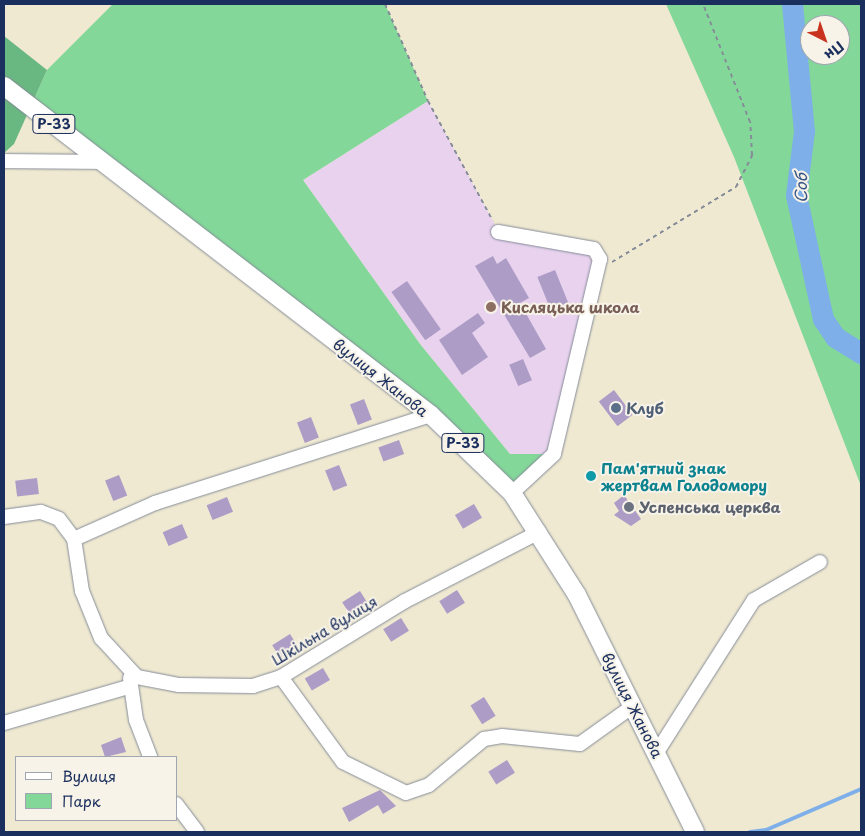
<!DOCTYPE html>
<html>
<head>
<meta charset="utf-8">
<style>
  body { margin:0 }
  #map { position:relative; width:865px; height:836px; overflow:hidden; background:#efe9d2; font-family:"Playpen Sans",sans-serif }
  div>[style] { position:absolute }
  .built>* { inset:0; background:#e8d2ee }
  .green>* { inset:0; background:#83d799 }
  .forest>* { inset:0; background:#6ab881 }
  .stream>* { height:4px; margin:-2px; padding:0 2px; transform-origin:2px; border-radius:2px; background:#7eafe9 }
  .river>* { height:21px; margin:-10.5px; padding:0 10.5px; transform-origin:10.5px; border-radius:10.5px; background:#7eafe9 }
  .building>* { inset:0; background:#ac9cc6; transform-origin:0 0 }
  .path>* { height:2px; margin-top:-1px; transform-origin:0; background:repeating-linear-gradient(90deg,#858c98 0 4px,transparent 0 8px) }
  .roads { filter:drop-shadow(0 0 1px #858c98) drop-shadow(0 0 1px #858c98) }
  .minor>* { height:14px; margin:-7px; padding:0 7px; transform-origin:7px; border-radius:7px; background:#fff }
  .major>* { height:18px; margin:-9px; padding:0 9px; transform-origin:9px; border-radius:9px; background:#fff }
  .dots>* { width:14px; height:14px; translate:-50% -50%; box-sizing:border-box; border:2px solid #f7f3e8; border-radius:50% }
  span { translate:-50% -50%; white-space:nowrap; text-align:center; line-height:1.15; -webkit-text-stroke:4px #f7f3e8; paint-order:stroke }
  .shield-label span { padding:1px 4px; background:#f7f3e8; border:1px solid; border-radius:4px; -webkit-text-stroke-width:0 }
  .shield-label { font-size:14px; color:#1b2f5e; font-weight:700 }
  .education-label { font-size:15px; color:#785e54; font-weight:700 }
  .left { translate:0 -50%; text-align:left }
  .street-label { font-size:15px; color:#1b2f5e }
  .service-label { font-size:15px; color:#4e5e75; font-weight:700 }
  .culture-label { font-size:15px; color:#0d838f; font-weight:700 }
  .worship-label { font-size:15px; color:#5b616d; font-weight:700 }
  .water-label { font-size:16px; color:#395588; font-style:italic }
  .frame { position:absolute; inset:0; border:5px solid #1b2f5e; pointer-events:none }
  .legend { position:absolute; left:15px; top:756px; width:162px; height:65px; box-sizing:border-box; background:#f7f3e8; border:1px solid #9fa5b1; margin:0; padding:6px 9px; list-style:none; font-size:15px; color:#1b2f5e }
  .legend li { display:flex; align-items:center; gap:10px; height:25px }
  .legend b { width:25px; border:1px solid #9fa5b1 }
  .north { position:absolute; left:800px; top:15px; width:50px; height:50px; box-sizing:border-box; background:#f7f3e8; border:1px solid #9fa5b1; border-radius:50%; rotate:139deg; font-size:14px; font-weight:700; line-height:20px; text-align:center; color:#1b2f5e }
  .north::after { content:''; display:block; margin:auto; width:18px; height:22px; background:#c8321e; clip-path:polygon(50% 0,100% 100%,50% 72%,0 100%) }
</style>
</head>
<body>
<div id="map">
  <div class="built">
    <i style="clip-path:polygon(428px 101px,499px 232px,597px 251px,554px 454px,510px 454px,420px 344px,303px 180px)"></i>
  </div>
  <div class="green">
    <i style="clip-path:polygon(113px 4px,385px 4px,428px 101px,303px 180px,420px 344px,510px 454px,554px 454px,512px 493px,471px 450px,31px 106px,47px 70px)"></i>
    <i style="clip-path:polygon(evenodd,666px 4px,861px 4px,861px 486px,734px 157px,666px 4px,810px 25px,840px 25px,840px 55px,810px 55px,810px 25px)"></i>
  </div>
  <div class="forest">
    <i style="clip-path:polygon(4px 36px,47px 70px,14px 144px,4px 153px)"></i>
  </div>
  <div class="stream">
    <i style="left:750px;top:832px;width:16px;rotate:-7deg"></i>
    <i style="left:766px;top:830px;width:103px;rotate:-23.3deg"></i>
  </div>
  <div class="river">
    <i style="left:792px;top:4px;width:128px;rotate:84.6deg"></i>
    <i style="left:804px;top:131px;width:64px;rotate:97.1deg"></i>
    <i style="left:796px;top:195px;width:127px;rotate:77.7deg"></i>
    <i style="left:823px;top:319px;width:22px;rotate:56deg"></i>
    <i style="left:835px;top:337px;width:31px;rotate:32deg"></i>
  </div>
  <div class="building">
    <i style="clip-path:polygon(493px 256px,497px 264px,506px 258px,529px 298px,520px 303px,546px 349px,530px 358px,475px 266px)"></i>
    <i style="left:555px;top:270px;width:35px;height:19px;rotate:68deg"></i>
    <i style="left:407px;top:281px;width:59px;height:19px;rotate:55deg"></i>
    <i style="clip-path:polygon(478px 313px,485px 323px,472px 333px,488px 357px,462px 375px,439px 340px)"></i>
    <i style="left:523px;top:359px;width:23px;height:15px;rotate:67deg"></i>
    <i style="left:614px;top:390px;width:31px;height:19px;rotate:53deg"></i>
    <i style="left:364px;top:399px;width:22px;height:15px;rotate:69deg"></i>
    <i style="left:311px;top:417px;width:22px;height:15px;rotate:69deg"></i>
    <i style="left:399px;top:440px;width:15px;height:22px;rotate:70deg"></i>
    <i style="left:339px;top:465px;width:22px;height:15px;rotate:68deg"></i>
    <i style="left:119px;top:475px;width:22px;height:15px;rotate:68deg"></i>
    <i style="left:37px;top:478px;width:16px;height:22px;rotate:83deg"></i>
    <i style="clip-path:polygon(624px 495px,641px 519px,631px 526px,614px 515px,619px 511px,614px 503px)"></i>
    <i style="left:227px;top:497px;width:16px;height:22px;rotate:68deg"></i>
    <i style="left:474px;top:504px;width:16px;height:22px;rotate:60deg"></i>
    <i style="left:182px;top:524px;width:15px;height:21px;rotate:67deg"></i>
    <i style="left:457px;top:590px;width:15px;height:21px;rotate:58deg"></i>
    <i style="left:360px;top:591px;width:15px;height:21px;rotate:58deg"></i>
    <i style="left:401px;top:618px;width:15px;height:21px;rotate:58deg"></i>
    <i style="left:290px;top:634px;width:15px;height:21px;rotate:58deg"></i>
    <i style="left:323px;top:668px;width:14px;height:21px;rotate:60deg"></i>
    <i style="left:484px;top:697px;width:22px;height:16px;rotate:58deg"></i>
    <i style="clip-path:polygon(121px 737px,126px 752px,105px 757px,101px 745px)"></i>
    <i style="left:507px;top:760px;width:15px;height:22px;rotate:58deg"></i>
    <i style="clip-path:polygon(380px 790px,396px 806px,383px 814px,378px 805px,349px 822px,342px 808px)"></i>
  </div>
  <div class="path">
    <i style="left:385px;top:4px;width:106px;rotate:66.1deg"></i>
    <i style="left:428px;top:101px;width:136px;rotate:61.6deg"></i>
    <i style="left:612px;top:262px;width:145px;rotate:-31.2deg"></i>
    <i style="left:736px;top:187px;width:36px;rotate:-63deg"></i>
    <i style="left:752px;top:155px;width:33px;rotate:-93deg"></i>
    <i style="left:750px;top:122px;width:127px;rotate:-111.7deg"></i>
  </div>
  <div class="roads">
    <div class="minor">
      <i style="left:4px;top:161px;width:99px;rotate:0.6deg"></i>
      <i style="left:498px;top:232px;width:97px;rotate:10deg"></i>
      <i style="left:594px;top:249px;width:12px;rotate:59deg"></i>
      <i style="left:600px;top:259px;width:200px;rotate:103.3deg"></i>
      <i style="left:554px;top:454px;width:57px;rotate:137.1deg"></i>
      <i style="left:4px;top:517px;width:37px;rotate:-8deg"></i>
      <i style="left:41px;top:512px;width:19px;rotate:21deg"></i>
      <i style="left:59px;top:519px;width:25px;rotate:53deg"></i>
      <i style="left:74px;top:539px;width:53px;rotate:81.3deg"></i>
      <i style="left:82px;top:591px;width:51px;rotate:68deg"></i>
      <i style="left:101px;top:638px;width:53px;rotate:47.3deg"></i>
      <i style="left:137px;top:677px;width:43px;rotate:10.8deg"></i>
      <i style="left:179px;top:685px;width:74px;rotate:0.8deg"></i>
      <i style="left:253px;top:686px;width:29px;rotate:-18deg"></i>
      <i style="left:281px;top:677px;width:145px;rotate:-31.5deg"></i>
      <i style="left:405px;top:601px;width:151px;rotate:-27.2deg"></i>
      <i style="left:74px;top:539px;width:89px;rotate:-24deg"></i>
      <i style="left:155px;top:503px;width:290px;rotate:-17.7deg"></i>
      <i style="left:281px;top:677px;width:105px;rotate:53.9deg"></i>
      <i style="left:343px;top:762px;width:70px;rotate:26.2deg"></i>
      <i style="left:406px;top:793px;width:24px;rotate:-19deg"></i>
      <i style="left:429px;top:785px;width:72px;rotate:-39.9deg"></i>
      <i style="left:484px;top:739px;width:18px;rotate:-9deg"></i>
      <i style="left:502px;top:736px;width:78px;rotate:5.9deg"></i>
      <i style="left:580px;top:744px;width:65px;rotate:-35.6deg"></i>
      <i style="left:130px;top:678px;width:42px;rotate:81.9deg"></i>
      <i style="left:136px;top:720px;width:40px;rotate:69deg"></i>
      <i style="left:4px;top:723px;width:132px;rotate:-16.2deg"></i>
      <i style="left:657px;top:752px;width:180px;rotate:-57.5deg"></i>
      <i style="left:754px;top:600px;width:76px;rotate:-29.9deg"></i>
      <i style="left:176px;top:804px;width:35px;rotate:53deg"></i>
    </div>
    <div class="major">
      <i style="left:4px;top:86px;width:539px;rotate:37.61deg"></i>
      <i style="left:431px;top:415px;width:112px;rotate:43.9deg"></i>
      <i style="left:512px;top:493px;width:121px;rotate:57.5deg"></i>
      <i style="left:577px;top:595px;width:265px;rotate:63.5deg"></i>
    </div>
  </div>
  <div class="dots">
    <i style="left:491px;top:307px;background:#8d6e63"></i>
    <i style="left:616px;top:408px;background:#5c6f8a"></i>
    <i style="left:591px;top:476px;background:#0f9aa8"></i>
    <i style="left:629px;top:507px;background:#6b7280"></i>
  </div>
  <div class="shield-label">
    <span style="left:54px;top:124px">Р-33</span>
    <span style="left:463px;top:443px">Р-33</span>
  </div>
  <div class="education-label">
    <span class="left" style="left:501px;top:307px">Кисляцька школа</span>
  </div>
  <div class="street-label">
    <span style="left:381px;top:377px;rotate:38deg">вулиця Жанова</span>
    <span style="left:324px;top:630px;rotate:-31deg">Шкільна вулиця</span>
    <span style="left:633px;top:705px;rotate:63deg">вулиця Жанова</span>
  </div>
  <div class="service-label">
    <span class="left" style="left:626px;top:408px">Клуб</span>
  </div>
  <div class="culture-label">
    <span class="left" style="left:601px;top:476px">Пам'ятний знак<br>жертвам Голодомору</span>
  </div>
  <div class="worship-label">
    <span class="left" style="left:639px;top:507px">Успенська церква</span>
  </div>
  <div class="water-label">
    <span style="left:800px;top:188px;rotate:-90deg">Соб</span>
  </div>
  <div class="frame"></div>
  <ul class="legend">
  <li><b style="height:6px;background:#fff"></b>Вулиця</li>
  <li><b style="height:14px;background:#83d799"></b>Парк</li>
  </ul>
  <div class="north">Пн</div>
</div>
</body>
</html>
